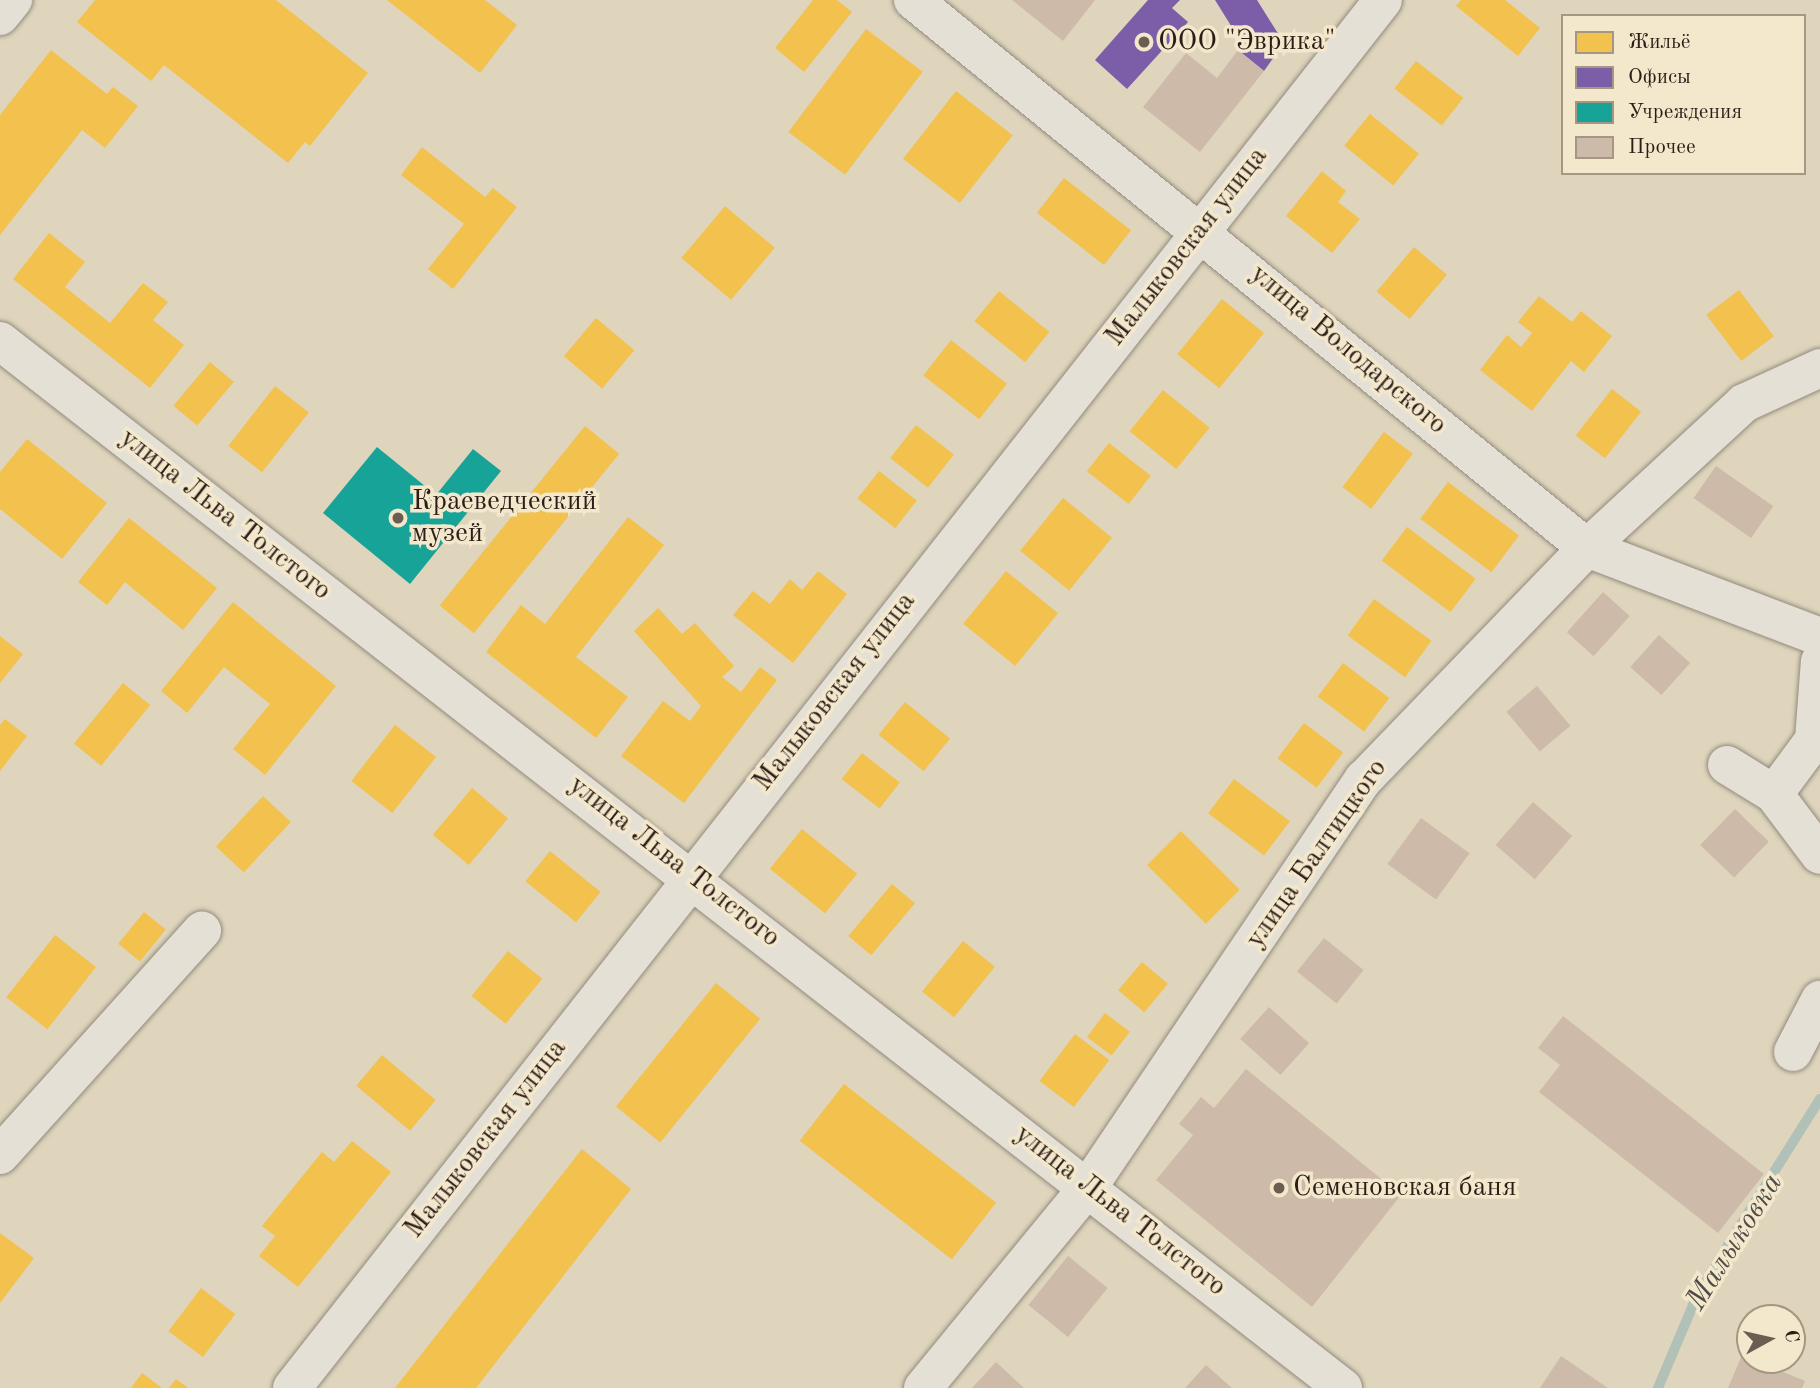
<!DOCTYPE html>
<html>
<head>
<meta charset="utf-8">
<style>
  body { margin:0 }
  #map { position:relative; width:1820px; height:1388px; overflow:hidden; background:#dfd5bd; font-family:"Old Standard TT",serif }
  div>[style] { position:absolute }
  .homes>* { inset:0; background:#f2c14e; transform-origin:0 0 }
  .offices>* { inset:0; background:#7b5ea7 }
  .public>* { inset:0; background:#17a398 }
  .stream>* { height:10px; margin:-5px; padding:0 5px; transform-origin:5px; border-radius:5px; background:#b1c1b8 }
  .building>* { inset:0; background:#cdbaa9; transform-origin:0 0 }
  .roads { filter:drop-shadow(0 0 2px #928a7d) drop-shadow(0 0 2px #928a7d) }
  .minor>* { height:38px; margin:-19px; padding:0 19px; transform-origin:19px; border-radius:19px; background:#e5e0d5 }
  .dots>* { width:19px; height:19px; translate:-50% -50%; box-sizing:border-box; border:4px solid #f3e8cc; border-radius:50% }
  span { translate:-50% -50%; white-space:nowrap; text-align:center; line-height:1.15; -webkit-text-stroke:7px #f3e8cc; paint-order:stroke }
  .poi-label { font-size:28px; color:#2d1d18 }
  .left { translate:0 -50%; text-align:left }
  .street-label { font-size:28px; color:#2d1d18 }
  .water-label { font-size:30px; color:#4f4c47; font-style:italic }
  .legend { position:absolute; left:1561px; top:14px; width:245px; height:161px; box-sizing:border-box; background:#f3e8cc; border:2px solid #a49784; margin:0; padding:9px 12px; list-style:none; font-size:21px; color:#2d1d18 }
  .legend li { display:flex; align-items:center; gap:14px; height:35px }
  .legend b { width:35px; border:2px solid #a49784 }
  .north { position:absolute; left:1736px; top:1304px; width:70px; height:70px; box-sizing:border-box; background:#f3e8cc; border:2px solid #a49784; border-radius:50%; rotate:82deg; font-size:19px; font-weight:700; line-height:28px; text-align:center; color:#2d1d18 }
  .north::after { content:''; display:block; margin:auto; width:24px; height:32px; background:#6b5d52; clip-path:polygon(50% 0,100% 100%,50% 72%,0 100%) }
</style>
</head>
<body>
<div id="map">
  <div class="homes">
    <i style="clip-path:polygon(95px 0,276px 0,368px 73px,310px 146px,305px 142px,288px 163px,164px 65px,151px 81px,77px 22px)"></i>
    <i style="clip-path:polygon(387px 0,485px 0,517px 25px,480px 73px)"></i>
    <i style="clip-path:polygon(813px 0,837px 0,852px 12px,804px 72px,775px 48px)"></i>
    <i style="clip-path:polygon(1461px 0,1505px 0,1540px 28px,1518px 56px,1456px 6px)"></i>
    <i style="left:866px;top:29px;width:71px;height:129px;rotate:37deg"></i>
    <i style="clip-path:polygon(51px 50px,107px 94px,113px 87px,138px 106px,105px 148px,82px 130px,0 235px,0 115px)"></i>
    <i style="left:1416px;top:61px;width:60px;height:35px;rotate:38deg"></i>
    <i style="left:956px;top:91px;width:72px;height:86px;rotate:38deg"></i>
    <i style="left:1370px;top:114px;width:63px;height:41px;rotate:39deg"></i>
    <i style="clip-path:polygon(422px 147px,485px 197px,493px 188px,517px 207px,453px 289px,428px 269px,464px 224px,401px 175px)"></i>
    <i style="clip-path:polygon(1322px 171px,1346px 191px,1338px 202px,1360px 219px,1332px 253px,1286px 216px)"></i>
    <i style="left:1064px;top:178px;width:85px;height:44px;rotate:38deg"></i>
    <i style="left:725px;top:206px;width:65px;height:68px;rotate:40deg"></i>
    <i style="clip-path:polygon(49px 233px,85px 262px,65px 287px,110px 323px,143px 283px,168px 302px,153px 320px,184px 345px,150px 388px,13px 279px)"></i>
    <i style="left:1414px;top:247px;width:43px;height:58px;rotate:40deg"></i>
    <i style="left:1739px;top:290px;width:58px;height:41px;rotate:53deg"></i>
    <i style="left:999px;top:291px;width:65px;height:39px;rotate:39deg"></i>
    <i style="clip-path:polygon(1539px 296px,1572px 322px,1581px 311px,1612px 336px,1584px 372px,1571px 361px,1532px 411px,1480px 370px,1507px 335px,1521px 347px,1532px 333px,1518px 322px)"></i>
    <i style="left:1222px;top:299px;width:54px;height:71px;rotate:39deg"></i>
    <i style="left:596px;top:318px;width:50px;height:50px;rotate:40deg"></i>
    <i style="left:951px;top:340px;width:71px;height:45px;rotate:38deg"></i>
    <i style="left:210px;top:362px;width:31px;height:57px;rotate:40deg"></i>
    <i style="left:275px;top:386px;width:43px;height:76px;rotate:38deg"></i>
    <i style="left:1612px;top:389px;width:37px;height:59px;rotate:38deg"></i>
    <i style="left:1163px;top:390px;width:60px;height:53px;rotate:39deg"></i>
    <i style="left:916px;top:425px;width:48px;height:42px;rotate:38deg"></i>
    <i style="left:585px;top:426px;width:44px;height:231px;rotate:39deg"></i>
    <i style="left:1384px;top:432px;width:36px;height:69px;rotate:37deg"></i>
    <i style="clip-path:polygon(27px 439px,107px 503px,62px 559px,0 509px,0 472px)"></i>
    <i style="left:1109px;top:443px;width:53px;height:36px;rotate:38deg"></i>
    <i style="left:879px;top:471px;width:48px;height:35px;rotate:38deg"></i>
    <i style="left:1448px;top:482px;width:89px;height:46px;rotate:37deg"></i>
    <i style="left:1063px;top:498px;width:63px;height:68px;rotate:39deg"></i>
    <i style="clip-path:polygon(628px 517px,664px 545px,576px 657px,628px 697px,596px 738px,486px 652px,521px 605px,545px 624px)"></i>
    <i style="clip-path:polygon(129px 518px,217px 588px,183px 630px,125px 582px,107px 605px,78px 582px)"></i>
    <i style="left:1407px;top:527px;width:86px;height:42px;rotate:37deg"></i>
    <i style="clip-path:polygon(818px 571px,847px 594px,793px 663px,733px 615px,753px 591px,770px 604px,790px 579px,802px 590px)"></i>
    <i style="left:1006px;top:571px;width:67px;height:68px;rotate:39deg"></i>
    <i style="left:1374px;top:599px;width:71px;height:45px;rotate:36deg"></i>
    <i style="clip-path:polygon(233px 602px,336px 686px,265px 775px,233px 749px,270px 704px,224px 667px,187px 713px,161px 691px)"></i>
    <i style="clip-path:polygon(658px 608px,682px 634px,695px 623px,734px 666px,722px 677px,741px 692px,760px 667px,777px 680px,684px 803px,621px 756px,663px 701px,690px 721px,701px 706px,634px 631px)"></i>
    <i style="clip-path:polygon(0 636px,23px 654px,0 683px)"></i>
    <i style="left:1343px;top:663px;width:58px;height:42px;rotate:37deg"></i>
    <i style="left:123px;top:683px;width:35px;height:78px;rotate:39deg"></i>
    <i style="left:905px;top:702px;width:58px;height:42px;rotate:39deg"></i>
    <i style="clip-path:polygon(5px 719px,27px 736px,0 771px,0 725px)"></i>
    <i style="left:1304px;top:723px;width:49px;height:44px;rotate:37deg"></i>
    <i style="left:395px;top:725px;width:52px;height:71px;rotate:38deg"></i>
    <i style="left:862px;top:753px;width:48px;height:33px;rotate:38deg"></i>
    <i style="left:1234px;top:779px;width:70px;height:43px;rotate:37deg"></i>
    <i style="left:472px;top:788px;width:47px;height:61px;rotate:40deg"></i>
    <i style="left:263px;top:796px;width:38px;height:69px;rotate:43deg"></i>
    <i style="left:802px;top:829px;width:71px;height:51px;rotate:39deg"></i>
    <i style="left:1181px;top:831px;width:83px;height:48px;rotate:45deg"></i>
    <i style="left:550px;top:851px;width:65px;height:39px;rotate:39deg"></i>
    <i style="left:892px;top:884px;width:30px;height:68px;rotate:40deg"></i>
    <i style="left:144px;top:912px;width:28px;height:41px;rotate:39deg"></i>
    <i style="left:55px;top:935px;width:52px;height:79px;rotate:38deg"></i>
    <i style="left:963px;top:941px;width:41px;height:65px;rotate:39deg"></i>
    <i style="left:508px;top:951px;width:44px;height:58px;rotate:39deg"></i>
    <i style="left:1142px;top:962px;width:34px;height:37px;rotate:40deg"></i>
    <i style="left:716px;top:983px;width:57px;height:159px;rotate:39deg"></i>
    <i style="left:1105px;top:1013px;width:31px;height:30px;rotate:37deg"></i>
    <i style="left:1075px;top:1034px;width:43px;height:59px;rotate:37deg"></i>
    <i style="left:382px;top:1055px;width:70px;height:40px;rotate:40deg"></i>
    <i style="left:844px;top:1084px;width:193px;height:72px;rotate:38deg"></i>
    <i style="clip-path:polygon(352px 1141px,391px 1172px,298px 1287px,259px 1256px,275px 1236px,262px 1226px,322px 1152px,334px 1162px)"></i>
    <i style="clip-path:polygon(582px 1149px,631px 1189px,476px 1388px,395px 1388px)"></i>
    <i style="clip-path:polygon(0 1233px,34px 1258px,0 1303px)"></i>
    <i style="left:201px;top:1288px;width:43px;height:54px;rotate:37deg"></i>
    <i style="clip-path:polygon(142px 1373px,162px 1388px,131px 1388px)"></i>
    <i style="clip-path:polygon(176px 1379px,188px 1388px,169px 1388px)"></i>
  </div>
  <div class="offices">
    <i style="clip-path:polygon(1148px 0,1180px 0,1172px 8px,1188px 22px,1127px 89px,1095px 60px)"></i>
    <i style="clip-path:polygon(1215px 0,1257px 0,1284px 43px,1264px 71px,1238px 50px,1243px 45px)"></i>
  </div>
  <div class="public">
    <i style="clip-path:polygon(377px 447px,436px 495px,473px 449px,501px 471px,410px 584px,323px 513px)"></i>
  </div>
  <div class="stream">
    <i style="left:1658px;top:1388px;width:105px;rotate:-67.1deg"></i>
    <i style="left:1699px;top:1291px;width:227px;rotate:-57.8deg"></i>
  </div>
  <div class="building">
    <i style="clip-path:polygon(1012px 0,1095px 0,1063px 41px)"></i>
    <i style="clip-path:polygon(1238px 50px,1264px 71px,1200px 152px,1143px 107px,1186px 53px,1217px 78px)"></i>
    <i style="left:1716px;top:466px;width:70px;height:39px;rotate:35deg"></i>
    <i style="left:1603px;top:592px;width:36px;height:54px;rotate:42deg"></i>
    <i style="left:1659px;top:635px;width:42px;height:43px;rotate:42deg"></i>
    <i style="left:1537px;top:686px;width:52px;height:40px;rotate:50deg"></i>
    <i style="left:1533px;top:802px;width:52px;height:57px;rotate:41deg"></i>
    <i style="left:1735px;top:809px;width:47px;height:50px;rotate:44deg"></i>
    <i style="left:1421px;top:818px;width:60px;height:57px;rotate:36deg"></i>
    <i style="left:1324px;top:938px;width:51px;height:43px;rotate:39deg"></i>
    <i style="left:1269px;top:1007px;width:54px;height:43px;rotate:42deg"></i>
    <i style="clip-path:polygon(1563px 1016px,1764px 1174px,1718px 1233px,1539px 1092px,1560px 1065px,1538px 1048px)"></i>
    <i style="clip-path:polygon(1246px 1069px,1401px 1195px,1312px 1307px,1156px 1180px,1193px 1135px,1179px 1124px,1201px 1097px,1214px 1108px)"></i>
    <i style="left:1068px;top:1256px;width:51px;height:63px;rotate:39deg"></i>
    <i style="clip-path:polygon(1742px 1355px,1805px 1381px,1802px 1388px,1728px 1388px)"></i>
    <i style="clip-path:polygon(1561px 1356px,1608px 1388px,1540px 1388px)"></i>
    <i style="clip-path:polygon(996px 1362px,1024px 1388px,972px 1388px)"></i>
    <i style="clip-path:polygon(1206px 1365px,1232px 1388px,1185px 1388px)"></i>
  </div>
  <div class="roads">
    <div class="minor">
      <i style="left:913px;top:0;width:869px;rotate:39.11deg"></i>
      <i style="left:1587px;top:548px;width:249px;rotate:20.9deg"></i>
      <i style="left:0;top:16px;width:21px;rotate:-51deg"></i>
      <i style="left:0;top:341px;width:1703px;rotate:37.94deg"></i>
      <i style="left:1727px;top:765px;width:55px;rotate:31.7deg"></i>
      <i style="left:1774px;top:794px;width:76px;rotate:53deg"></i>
      <i style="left:1774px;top:794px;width:67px;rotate:-53.5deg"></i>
      <i style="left:1814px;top:740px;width:79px;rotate:-85.7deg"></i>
      <i style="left:1793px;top:1052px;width:59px;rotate:-62.6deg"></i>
      <i style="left:0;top:1155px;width:302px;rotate:-48deg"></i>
      <i style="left:292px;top:1388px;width:1765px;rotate:-51.83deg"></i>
      <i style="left:923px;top:1388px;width:261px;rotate:-50.6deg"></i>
      <i style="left:1089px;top:1186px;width:491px;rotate:-56deg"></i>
      <i style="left:1364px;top:779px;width:321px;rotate:-46deg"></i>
      <i style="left:1587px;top:548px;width:214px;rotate:-42.7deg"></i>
      <i style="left:1744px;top:403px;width:84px;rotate:-24.7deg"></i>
    </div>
  </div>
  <div class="dots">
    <i style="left:1144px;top:42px;background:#6b5d52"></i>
    <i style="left:398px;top:518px;background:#6b5d52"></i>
    <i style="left:1279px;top:1188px;background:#6b5d52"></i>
  </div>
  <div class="poi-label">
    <span class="left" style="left:1158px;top:42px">ООО "Эврика"</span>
    <span class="left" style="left:412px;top:518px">Краеведческий<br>музей</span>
    <span class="left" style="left:1293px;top:1188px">Семеновская баня</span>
  </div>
  <div class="street-label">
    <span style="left:1187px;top:247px;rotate:-52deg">Малыковская улица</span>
    <span style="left:1348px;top:350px;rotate:40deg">улица Володарского</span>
    <span style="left:225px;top:515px;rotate:38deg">улица Льва Толстого</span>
    <span style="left:835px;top:692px;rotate:-52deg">Малыковская улица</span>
    <span style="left:1317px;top:854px;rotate:-55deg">улица Балтицкого</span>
    <span style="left:674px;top:862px;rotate:38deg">улица Льва Толстого</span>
    <span style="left:486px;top:1139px;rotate:-52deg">Малыковская улица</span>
    <span style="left:1120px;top:1211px;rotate:38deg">улица Льва Толстого</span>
  </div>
  <div class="water-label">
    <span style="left:1735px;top:1242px;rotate:-58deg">Малыковка</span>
  </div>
  <ul class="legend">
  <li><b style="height:19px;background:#f2c14e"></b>Жильё</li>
  <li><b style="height:19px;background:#7b5ea7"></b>Офисы</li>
  <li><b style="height:19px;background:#17a398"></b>Учреждения</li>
  <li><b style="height:19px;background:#cdbaa9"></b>Прочее</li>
  </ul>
  <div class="north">С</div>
</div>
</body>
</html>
